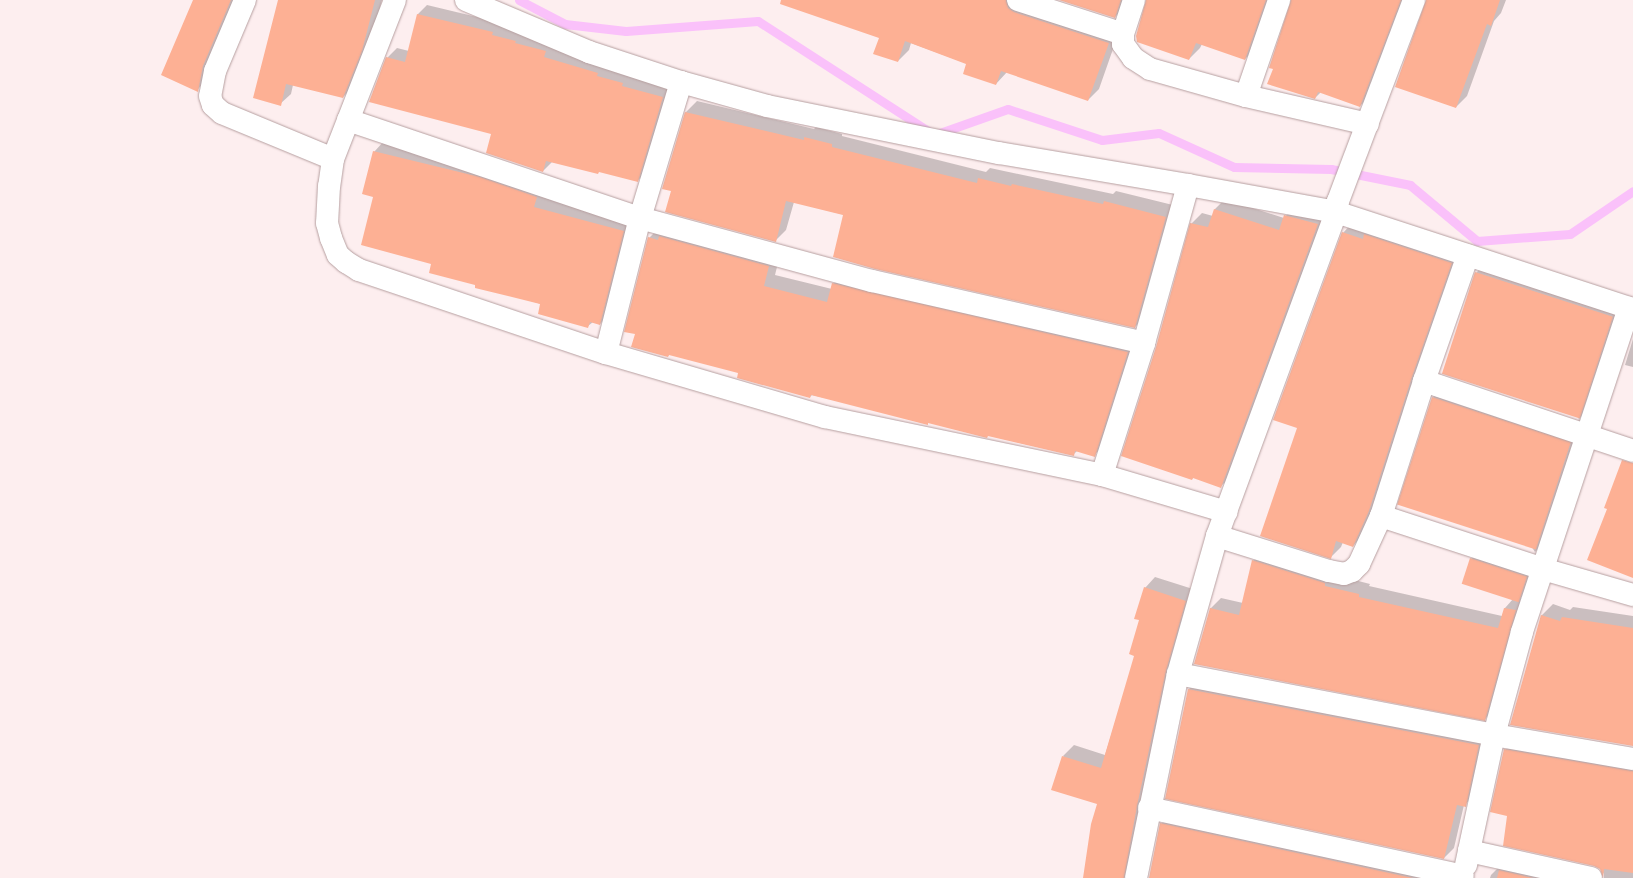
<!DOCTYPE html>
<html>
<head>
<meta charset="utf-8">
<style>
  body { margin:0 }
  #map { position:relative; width:1633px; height:878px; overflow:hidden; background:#fdeeef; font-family:"Work Sans",sans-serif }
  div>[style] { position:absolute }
  .shadow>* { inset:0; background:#0003 }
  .stream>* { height:9px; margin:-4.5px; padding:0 4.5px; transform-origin:4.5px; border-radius:4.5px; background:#fac1fa }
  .building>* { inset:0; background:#fdb094; transform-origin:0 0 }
  .roads { filter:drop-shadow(0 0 1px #b69fa0) drop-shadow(0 0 1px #b69fa0) }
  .street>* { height:22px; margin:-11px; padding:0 11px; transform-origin:11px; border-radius:11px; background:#fff }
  span { translate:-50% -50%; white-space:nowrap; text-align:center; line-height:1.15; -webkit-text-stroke:3px #fdeeef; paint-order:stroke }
</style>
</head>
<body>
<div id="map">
  <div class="shadow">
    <i style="clip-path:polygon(194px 0,236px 0,207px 80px,198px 89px)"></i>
    <i style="clip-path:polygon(280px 0,382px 0,372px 39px,354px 86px,343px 97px,293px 85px,291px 94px,280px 104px)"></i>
    <i style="clip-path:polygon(816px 0,1023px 0,1119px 32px,1099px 89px,1088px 100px,1007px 72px,996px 84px,968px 64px,911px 43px,909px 50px,898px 61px,880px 37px)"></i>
    <i style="clip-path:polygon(1062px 0,1128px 0,1126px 6px,1115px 17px)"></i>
    <i style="clip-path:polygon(1147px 0,1272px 0,1256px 48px,1245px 59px,1202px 44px,1200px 48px,1189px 59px)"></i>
    <i style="clip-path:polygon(1292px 0,1407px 0,1371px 95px,1360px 106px,1321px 92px,1315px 98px,1274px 69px)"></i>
    <i style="clip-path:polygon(1427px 0,1506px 0,1501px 13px,1494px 21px,1467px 96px,1456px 107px)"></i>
    <i style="clip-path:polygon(427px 5px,502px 23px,672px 88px,647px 172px,637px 181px,600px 171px,552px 162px,543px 171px,387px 58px,397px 48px,409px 51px,418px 14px)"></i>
    <i style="clip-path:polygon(697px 101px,814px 129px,816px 127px,842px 134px,842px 136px,986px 172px,990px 168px,1113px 194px,1116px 191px,1177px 206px,1146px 316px,1135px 327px,845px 215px,794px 202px,786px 230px,775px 241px,672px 191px,686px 112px)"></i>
    <i style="clip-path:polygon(384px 141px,634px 220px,611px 313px,600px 324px,593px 322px,588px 326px,541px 304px,477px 285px,432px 263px,374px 196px,374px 152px)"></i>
    <i style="clip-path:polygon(1225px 199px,1284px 218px,1296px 205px,1328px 214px,1232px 476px,1221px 486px,1194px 477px,1192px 479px,1157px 347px,1191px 224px,1202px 213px,1213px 216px,1215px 209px)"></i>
    <i style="clip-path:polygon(1353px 222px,1462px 253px,1363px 535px,1353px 546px,1343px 542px,1341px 547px,1331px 557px,1298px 427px,1343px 233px)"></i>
    <i style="clip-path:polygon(660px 227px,780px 255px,775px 275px,832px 289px,833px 284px,844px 273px,1138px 341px,1106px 444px,1094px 455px,1077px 451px,1073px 455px,812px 395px,810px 397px,739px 372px,670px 354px,668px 356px,636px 334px,649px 238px)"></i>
    <i style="clip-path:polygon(1487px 262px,1623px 307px,1590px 408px,1579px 419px,1476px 273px)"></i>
    <i style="clip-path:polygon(1633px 339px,1633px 367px,1625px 365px)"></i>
    <i style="clip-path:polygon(1444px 386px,1581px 432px,1546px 541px,1535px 552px,1433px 397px)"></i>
    <i style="clip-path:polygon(1482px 548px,1537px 566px,1529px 590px,1521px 598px,1527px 599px,1496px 708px,1485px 719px,1210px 609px,1221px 598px,1243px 603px,1253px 561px,1264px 550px,1335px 575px,1370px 584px,1369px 586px,1502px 616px,1505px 608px,1513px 599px,1471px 559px)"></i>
    <i style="clip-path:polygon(1155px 577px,1196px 590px,1142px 878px,1087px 878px,1099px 803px,1063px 756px,1074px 745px,1105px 755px,1136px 655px,1145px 588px)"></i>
    <i style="clip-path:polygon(1553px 604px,1570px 610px,1573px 607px,1633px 616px,1633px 745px,1511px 724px,1542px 615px)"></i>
    <i style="clip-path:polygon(1199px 679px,1489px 735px,1476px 795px,1464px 805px,1454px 848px,1444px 858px,1166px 798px,1189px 689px)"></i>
    <i style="clip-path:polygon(1516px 739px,1633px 759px,1633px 878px,1604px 878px,1604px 874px,1600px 868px,1509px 816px,1505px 750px)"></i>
    <i style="clip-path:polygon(1172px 813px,1462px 878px,1150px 878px,1161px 824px)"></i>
    <i style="clip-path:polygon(1502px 864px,1592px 878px,1490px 878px,1491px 875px)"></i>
  </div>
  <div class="stream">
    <i style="left:519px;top:0;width:52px;rotate:27.6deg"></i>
    <i style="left:565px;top:24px;width:61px;rotate:6.5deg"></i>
    <i style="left:626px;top:31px;width:132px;rotate:-4.3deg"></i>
    <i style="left:758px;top:21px;width:210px;rotate:32.9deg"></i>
    <i style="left:934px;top:135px;width:78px;rotate:-19.4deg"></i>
    <i style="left:1008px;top:109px;width:99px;rotate:18.3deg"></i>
    <i style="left:1102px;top:140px;width:57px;rotate:-7deg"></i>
    <i style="left:1159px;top:133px;width:82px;rotate:24.4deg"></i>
    <i style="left:1234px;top:167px;width:97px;rotate:1.2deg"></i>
    <i style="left:1331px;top:169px;width:81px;rotate:11.4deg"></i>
    <i style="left:1410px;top:185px;width:87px;rotate:39.9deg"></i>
    <i style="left:1477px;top:241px;width:93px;rotate:-4.3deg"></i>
    <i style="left:1570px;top:234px;width:76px;rotate:-34.3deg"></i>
  </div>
  <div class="building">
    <i style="clip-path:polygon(193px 0,231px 0,203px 66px,198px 92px,161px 75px)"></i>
    <i style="clip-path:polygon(278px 0,375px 0,362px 51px,343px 98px,286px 84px,281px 106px,253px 98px)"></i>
    <i style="clip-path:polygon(781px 0,1006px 0,1008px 8px,1014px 12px,1109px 43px,1088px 101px,1001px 71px,996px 85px,963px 74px,966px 64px,905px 41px,898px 62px,873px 54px,879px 38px,780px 4px)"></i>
    <i style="clip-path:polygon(1059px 0,1121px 0,1115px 18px)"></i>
    <i style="clip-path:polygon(1146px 0,1266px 0,1245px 60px,1196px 43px,1189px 60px,1137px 42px,1136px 36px)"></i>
    <i style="clip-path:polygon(1291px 0,1401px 0,1360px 107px,1318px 92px,1315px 99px,1267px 84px,1273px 69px,1269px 68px)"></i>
    <i style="clip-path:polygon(1426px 0,1500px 0,1491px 26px,1487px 24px,1456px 108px,1395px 87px)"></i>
    <i style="clip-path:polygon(417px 14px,493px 32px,492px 35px,516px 41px,515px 43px,546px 51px,544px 57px,598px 73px,597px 76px,623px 83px,622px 86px,663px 97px,638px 182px,599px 172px,598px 174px,546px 161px,543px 172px,486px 153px,491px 134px,369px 102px,386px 57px,405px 62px)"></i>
    <i style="clip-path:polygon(685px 112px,804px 140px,804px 137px,832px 144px,832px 147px,977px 183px,978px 178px,1011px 186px,1012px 184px,1103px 204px,1104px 201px,1166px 217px,1135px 328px,875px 269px,833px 257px,843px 215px,786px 201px,776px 242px,665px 212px,671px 191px,662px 189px)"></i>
    <i style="clip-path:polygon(373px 151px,480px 177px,537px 197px,534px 207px,624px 231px,600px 325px,590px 322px,588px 328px,538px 314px,540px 304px,475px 288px,475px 285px,429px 273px,431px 264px,361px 245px,373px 197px,362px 194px)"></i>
    <i style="clip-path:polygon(1214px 209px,1279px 230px,1284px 215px,1318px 224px,1221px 488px,1193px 478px,1192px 480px,1121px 456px,1156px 347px,1190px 223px,1208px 227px)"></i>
    <i style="clip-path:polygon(1342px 232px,1363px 239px,1364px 234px,1452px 263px,1412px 377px,1369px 511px,1353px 547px,1336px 541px,1331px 559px,1260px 536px,1297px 428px,1273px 420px)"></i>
    <i style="clip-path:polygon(659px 236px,769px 266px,764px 286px,827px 302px,832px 283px,1128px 352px,1095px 457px,1075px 451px,1074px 456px,988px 436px,987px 438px,928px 423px,928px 425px,811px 395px,810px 398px,737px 378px,738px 373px,669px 355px,668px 357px,631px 347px,635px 334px,624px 332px,648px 237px,658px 240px)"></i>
    <i style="left:1475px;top:272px;width:145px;height:107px;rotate:18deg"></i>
    <i style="left:1432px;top:397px;width:146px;height:113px;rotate:18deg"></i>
    <i style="clip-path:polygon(1622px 460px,1633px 463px,1633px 578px,1587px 560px,1607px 509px,1604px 508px)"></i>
    <i style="left:1470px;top:558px;width:60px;height:27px;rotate:18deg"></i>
    <i style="clip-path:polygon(1252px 560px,1325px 583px,1325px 586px,1359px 594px,1359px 597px,1498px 628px,1504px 608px,1516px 610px,1485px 721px,1194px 664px,1210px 608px,1239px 615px)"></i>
    <i style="clip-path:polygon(1144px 587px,1186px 601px,1166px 671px,1137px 806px,1124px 878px,1083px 878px,1091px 824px,1097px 804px,1051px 790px,1062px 756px,1101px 768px,1134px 656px,1129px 654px,1139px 620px,1134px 619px)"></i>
    <i style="clip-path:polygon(1541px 615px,1560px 621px,1562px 617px,1633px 628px,1633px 746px,1510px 725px)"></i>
    <i style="clip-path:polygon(1188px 689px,1479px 745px,1466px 807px,1457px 805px,1444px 859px,1165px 799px)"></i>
    <i style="clip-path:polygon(1504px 749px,1633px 771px,1633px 873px,1604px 869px,1603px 878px,1600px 869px,1594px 866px,1503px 846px,1507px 816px,1490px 812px)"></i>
    <i style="clip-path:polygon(1160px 823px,1413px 878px,1149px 878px)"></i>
    <i style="clip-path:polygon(1499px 870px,1533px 878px,1497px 878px)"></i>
  </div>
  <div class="roads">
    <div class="street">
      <i style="left:245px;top:0;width:77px;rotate:112.9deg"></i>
      <i style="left:215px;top:71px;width:25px;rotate:101deg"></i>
      <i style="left:210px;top:96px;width:9px;rotate:72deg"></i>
      <i style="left:213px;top:105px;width:12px;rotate:42deg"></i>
      <i style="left:222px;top:113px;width:120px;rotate:22.5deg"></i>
      <i style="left:333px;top:159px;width:171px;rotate:-68.7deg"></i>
      <i style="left:466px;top:0;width:134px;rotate:22.9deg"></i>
      <i style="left:589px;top:52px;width:97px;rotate:18.1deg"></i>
      <i style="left:681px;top:82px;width:89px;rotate:15.6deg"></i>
      <i style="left:767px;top:106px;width:237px;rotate:11.5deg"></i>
      <i style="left:999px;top:153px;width:192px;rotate:9.6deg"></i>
      <i style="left:1188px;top:185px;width:150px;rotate:10.3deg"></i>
      <i style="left:1336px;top:212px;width:308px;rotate:18.1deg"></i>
      <i style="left:1629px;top:308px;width:341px;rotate:108.3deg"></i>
      <i style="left:1522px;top:632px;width:107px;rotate:105.2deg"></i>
      <i style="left:1494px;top:735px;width:119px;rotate:102.2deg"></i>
      <i style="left:1018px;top:0;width:110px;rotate:17.9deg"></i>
      <i style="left:1134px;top:0;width:36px;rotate:108deg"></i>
      <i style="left:1123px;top:34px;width:10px;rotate:90deg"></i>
      <i style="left:1123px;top:44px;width:17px;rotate:54deg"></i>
      <i style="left:1133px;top:58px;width:20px;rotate:33deg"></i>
      <i style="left:1150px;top:69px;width:100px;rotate:15.7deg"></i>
      <i style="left:1246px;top:96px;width:125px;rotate:12.9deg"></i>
      <i style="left:1246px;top:96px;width:102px;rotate:-71deg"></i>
      <i style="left:348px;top:120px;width:308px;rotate:18.6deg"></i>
      <i style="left:640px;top:218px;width:240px;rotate:15.2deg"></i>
      <i style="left:872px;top:281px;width:279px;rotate:12.8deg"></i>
      <i style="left:333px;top:159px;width:27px;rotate:98deg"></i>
      <i style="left:329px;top:186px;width:37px;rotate:93deg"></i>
      <i style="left:327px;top:223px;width:16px;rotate:75deg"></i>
      <i style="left:331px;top:238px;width:18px;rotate:68deg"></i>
      <i style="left:338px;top:255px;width:11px;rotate:41deg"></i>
      <i style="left:346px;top:262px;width:15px;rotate:32deg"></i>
      <i style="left:359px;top:270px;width:261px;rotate:18.6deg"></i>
      <i style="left:606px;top:353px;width:228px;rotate:16.3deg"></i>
      <i style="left:825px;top:417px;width:283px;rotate:11.8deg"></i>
      <i style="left:1102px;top:475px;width:130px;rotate:16.5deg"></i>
      <i style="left:606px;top:353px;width:139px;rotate:-75.9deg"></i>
      <i style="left:640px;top:218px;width:142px;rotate:-73.2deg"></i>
      <i style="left:1424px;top:381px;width:133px;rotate:-70.8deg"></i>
      <i style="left:1102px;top:475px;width:139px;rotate:-72.3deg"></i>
      <i style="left:1144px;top:343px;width:164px;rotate:-74.4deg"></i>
      <i style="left:1381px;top:516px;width:142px;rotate:-72.3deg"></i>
      <i style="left:1424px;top:381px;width:220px;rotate:18.5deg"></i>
      <i style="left:1217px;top:536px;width:117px;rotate:17.4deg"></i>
      <i style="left:1329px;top:571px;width:15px;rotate:11deg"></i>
      <i style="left:1344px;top:574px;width:9px;rotate:-21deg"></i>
      <i style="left:1352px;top:571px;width:10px;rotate:-45deg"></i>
      <i style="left:1359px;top:564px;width:53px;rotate:-65.4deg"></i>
      <i style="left:1381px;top:516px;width:170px;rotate:18.1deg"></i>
      <i style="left:1543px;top:569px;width:94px;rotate:16.1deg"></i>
      <i style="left:1178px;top:674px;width:322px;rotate:10.9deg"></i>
      <i style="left:1494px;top:735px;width:141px;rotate:9.8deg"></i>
      <i style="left:1149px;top:808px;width:321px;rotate:12.2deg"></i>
      <i style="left:1466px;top:865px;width:14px;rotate:-78deg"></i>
      <i style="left:1469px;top:851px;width:125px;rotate:12.5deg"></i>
      <i style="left:1136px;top:878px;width:208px;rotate:-78.4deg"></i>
      <i style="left:1178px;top:674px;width:143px;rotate:-74.2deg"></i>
      <i style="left:1217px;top:536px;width:345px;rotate:-69.8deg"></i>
      <i style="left:1336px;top:212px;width:11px;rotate:-80deg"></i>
      <i style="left:1338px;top:201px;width:215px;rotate:-69.3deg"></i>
    </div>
  </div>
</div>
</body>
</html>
